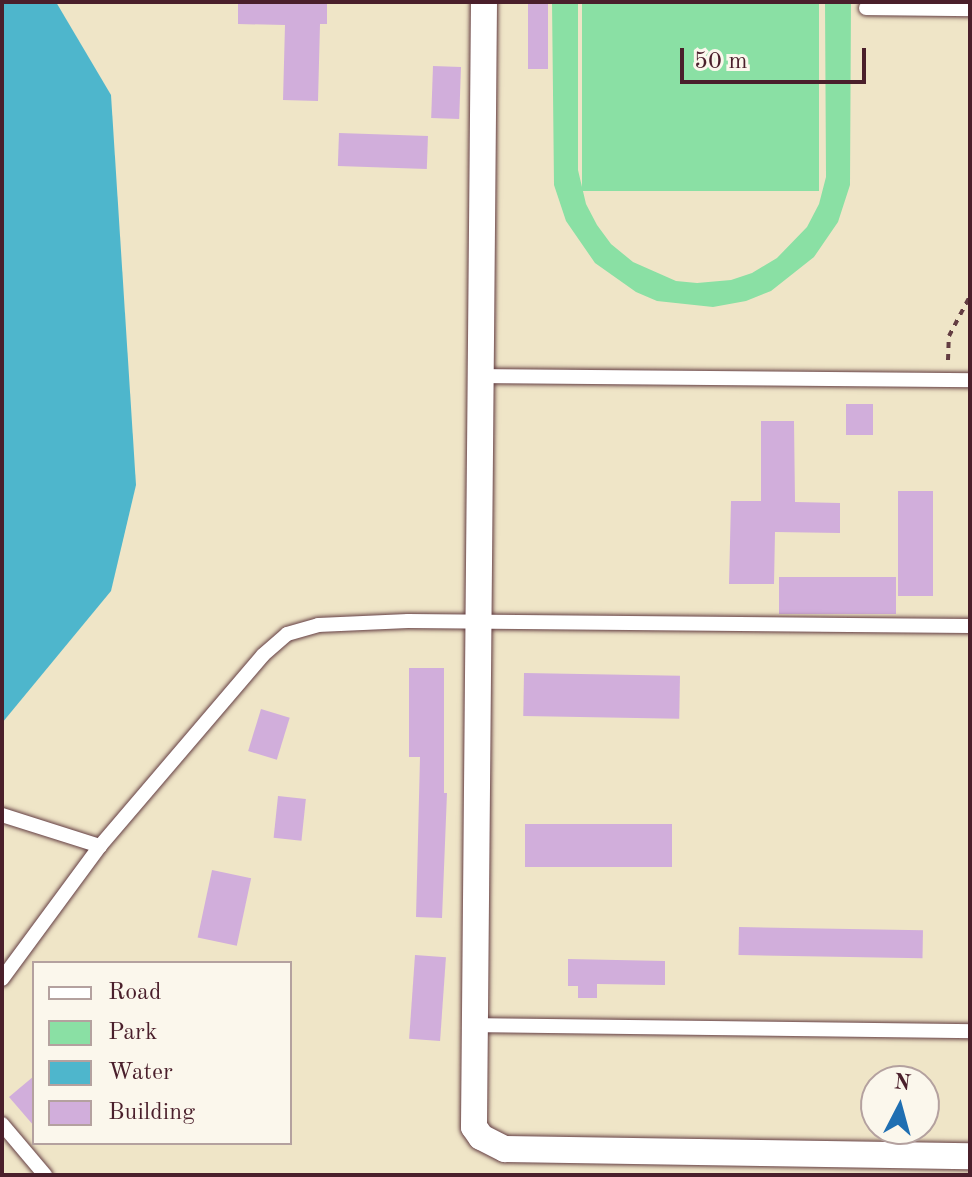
<!DOCTYPE html>
<html>
<head>
<meta charset="utf-8">
<style>
  body { margin:0 }
  #map { position:relative; width:972px; height:1177px; overflow:hidden; background:#efe5c7; font-family:"Old Standard TT",serif }
  div>[style] { position:absolute }
  .green>* { inset:0; background:#8ae0a4; transform-origin:0 0 }
  .water>* { inset:0; background:#4eb6cc }
  .building>* { inset:0; background:#d1aedb; transform-origin:0 0 }
  .path>* { height:4px; margin-top:-2px; transform-origin:0; background:repeating-linear-gradient(90deg,#633d42 0 6px,transparent 0 12px) }
  .roads { filter:drop-shadow(0 0 2px #633d42) drop-shadow(0 0 2px #633d42) }
  .service>* { height:14px; margin:-7px; padding:0 7px; transform-origin:7px; border-radius:7px; background:#fff }
  .minor>* { height:26px; margin:-13px; padding:0 13px; transform-origin:13px; border-radius:13px; background:#fff }
  span { translate:-50% -50%; white-space:nowrap; text-align:center; line-height:1.15; -webkit-text-stroke:6px #fbf7ec; paint-order:stroke }
  .frame { position:absolute; inset:0; border:4px solid #4a1f2b; pointer-events:none }
  .legend { position:absolute; left:32px; top:961px; width:260px; height:184px; box-sizing:border-box; background:#fbf7ec; border:2px solid #b4a19f; margin:0; padding:10px 14px; list-style:none; font-size:24px; color:#4a1f2b }
  .legend li { display:flex; align-items:center; gap:16px; height:40px }
  .legend b { width:40px; border:2px solid #b4a19f }
  .north { position:absolute; left:860px; top:1065px; width:80px; height:80px; box-sizing:border-box; background:#fbf7ec; border:2px solid #b4a19f; border-radius:50%; rotate:6deg; font-size:22px; font-weight:700; line-height:32px; text-align:center; color:#4a1f2b }
  .north::after { content:''; display:block; margin:auto; width:28px; height:36px; background:#1f6fb2; clip-path:polygon(50% 0,100% 100%,50% 72%,0 100%) }
  .scale { position:absolute; left:680px; top:48px; width:186px; height:36px; box-sizing:border-box; border:4px solid #4a1f2b; border-top:0; padding-left:10px; font-size:24px; line-height:28px; white-space:nowrap; color:#4a1f2b; -webkit-text-stroke:6px #fbf7ec; paint-order:stroke }
</style>
</head>
<body>
<div id="map">
  <div class="green">
    <i style="clip-path:polygon(552px 2px,578px 2px,578px 170px,586px 204px,597px 225px,611px 244px,633px 262px,676px 281px,697px 283px,731px 280px,752px 273px,777px 258px,807px 227px,819px 204px,826px 177px,825px 2px,851px 2px,850px 185px,838px 222px,814px 257px,771px 291px,746px 301px,713px 307px,657px 301px,636px 292px,595px 263px,566px 221px,554px 185px)"></i>
    <i style="left:582px;top:2px;width:237px;height:189px"></i>
  </div>
  <div class="water">
    <i style="clip-path:polygon(2px 2px,56px 2px,111px 95px,136px 485px,111px 591px,2px 723px)"></i>
  </div>
  <div class="building">
    <i style="clip-path:polygon(238px 2px,327px 2px,327px 24px,320px 24px,318px 101px,283px 100px,285px 25px,238px 24px)"></i>
    <i style="left:528px;top:2px;width:20px;height:67px"></i>
    <i style="left:433px;top:66px;width:28px;height:52px;rotate:2deg"></i>
    <i style="left:339px;top:133px;width:89px;height:33px;rotate:2deg"></i>
    <i style="left:846px;top:404px;width:27px;height:31px"></i>
    <i style="clip-path:polygon(761px 421px,794px 421px,795px 502px,840px 503px,840px 533px,775px 532px,774px 584px,729px 584px,731px 501px,761px 501px)"></i>
    <i style="left:898px;top:491px;width:35px;height:105px"></i>
    <i style="left:779px;top:577px;width:117px;height:37px"></i>
    <i style="clip-path:polygon(409px 668px,444px 668px,444px 793px,447px 793px,442px 918px,416px 917px,420px 757px,409px 757px)"></i>
    <i style="left:524px;top:673px;width:156px;height:43px;rotate:1deg"></i>
    <i style="left:261px;top:709px;width:30px;height:44px;rotate:17deg"></i>
    <i style="left:278px;top:796px;width:28px;height:42px;rotate:6deg"></i>
    <i style="left:672px;top:824px;width:43px;height:147px;rotate:90deg"></i>
    <i style="left:212px;top:870px;width:40px;height:69px;rotate:12deg"></i>
    <i style="left:739px;top:927px;width:184px;height:28px;rotate:1deg"></i>
    <i style="left:415px;top:955px;width:31px;height:84px;rotate:4deg"></i>
    <i style="clip-path:polygon(568px 959px,665px 961px,665px 985px,597px 984px,597px 998px,578px 998px,578px 986px,568px 986px)"></i>
    <i style="clip-path:polygon(34px 1076px,34px 1126px,9px 1097px)"></i>
  </div>
  <div class="path">
    <i style="left:948px;top:360px;width:24px;rotate:-88deg"></i>
    <i style="left:949px;top:336px;width:45px;rotate:-62.3deg"></i>
  </div>
  <div class="roads">
    <div class="service">
      <i style="left:866px;top:8px;width:104px;rotate:0.6deg"></i>
      <i style="left:480px;top:376px;width:490px;rotate:0.5deg"></i>
      <i style="left:2px;top:815px;width:103px;rotate:17.6deg"></i>
      <i style="left:2px;top:979px;width:165px;rotate:-53.6deg"></i>
      <i style="left:100px;top:846px;width:251px;rotate:-49.5deg"></i>
      <i style="left:263px;top:655px;width:32px;rotate:-41deg"></i>
      <i style="left:287px;top:634px;width:32px;rotate:-16deg"></i>
      <i style="left:318px;top:625px;width:90px;rotate:-2.5deg"></i>
      <i style="left:408px;top:621px;width:562px;rotate:0.51deg"></i>
      <i style="left:473px;top:1025px;width:497px;rotate:0.7deg"></i>
      <i style="left:2px;top:1124px;width:67px;rotate:49.9deg"></i>
    </div>
    <div class="minor">
      <i style="left:484px;top:2px;width:1125px;rotate:90.51deg"></i>
      <i style="left:474px;top:1127px;width:12px;rotate:55deg"></i>
      <i style="left:481px;top:1137px;width:27px;rotate:27deg"></i>
      <i style="left:505px;top:1149px;width:465px;rotate:0.9deg"></i>
    </div>
  </div>
  <div class="frame"></div>
  <ul class="legend">
  <li><b style="height:10px;background:#fff"></b>Road</li>
  <li><b style="height:22px;background:#8ae0a4"></b>Park</li>
  <li><b style="height:22px;background:#4eb6cc"></b>Water</li>
  <li><b style="height:22px;background:#d1aedb"></b>Building</li>
  </ul>
  <div class="north">N</div>
  <div class="scale">50 m</div>
</div>
</body>
</html>
